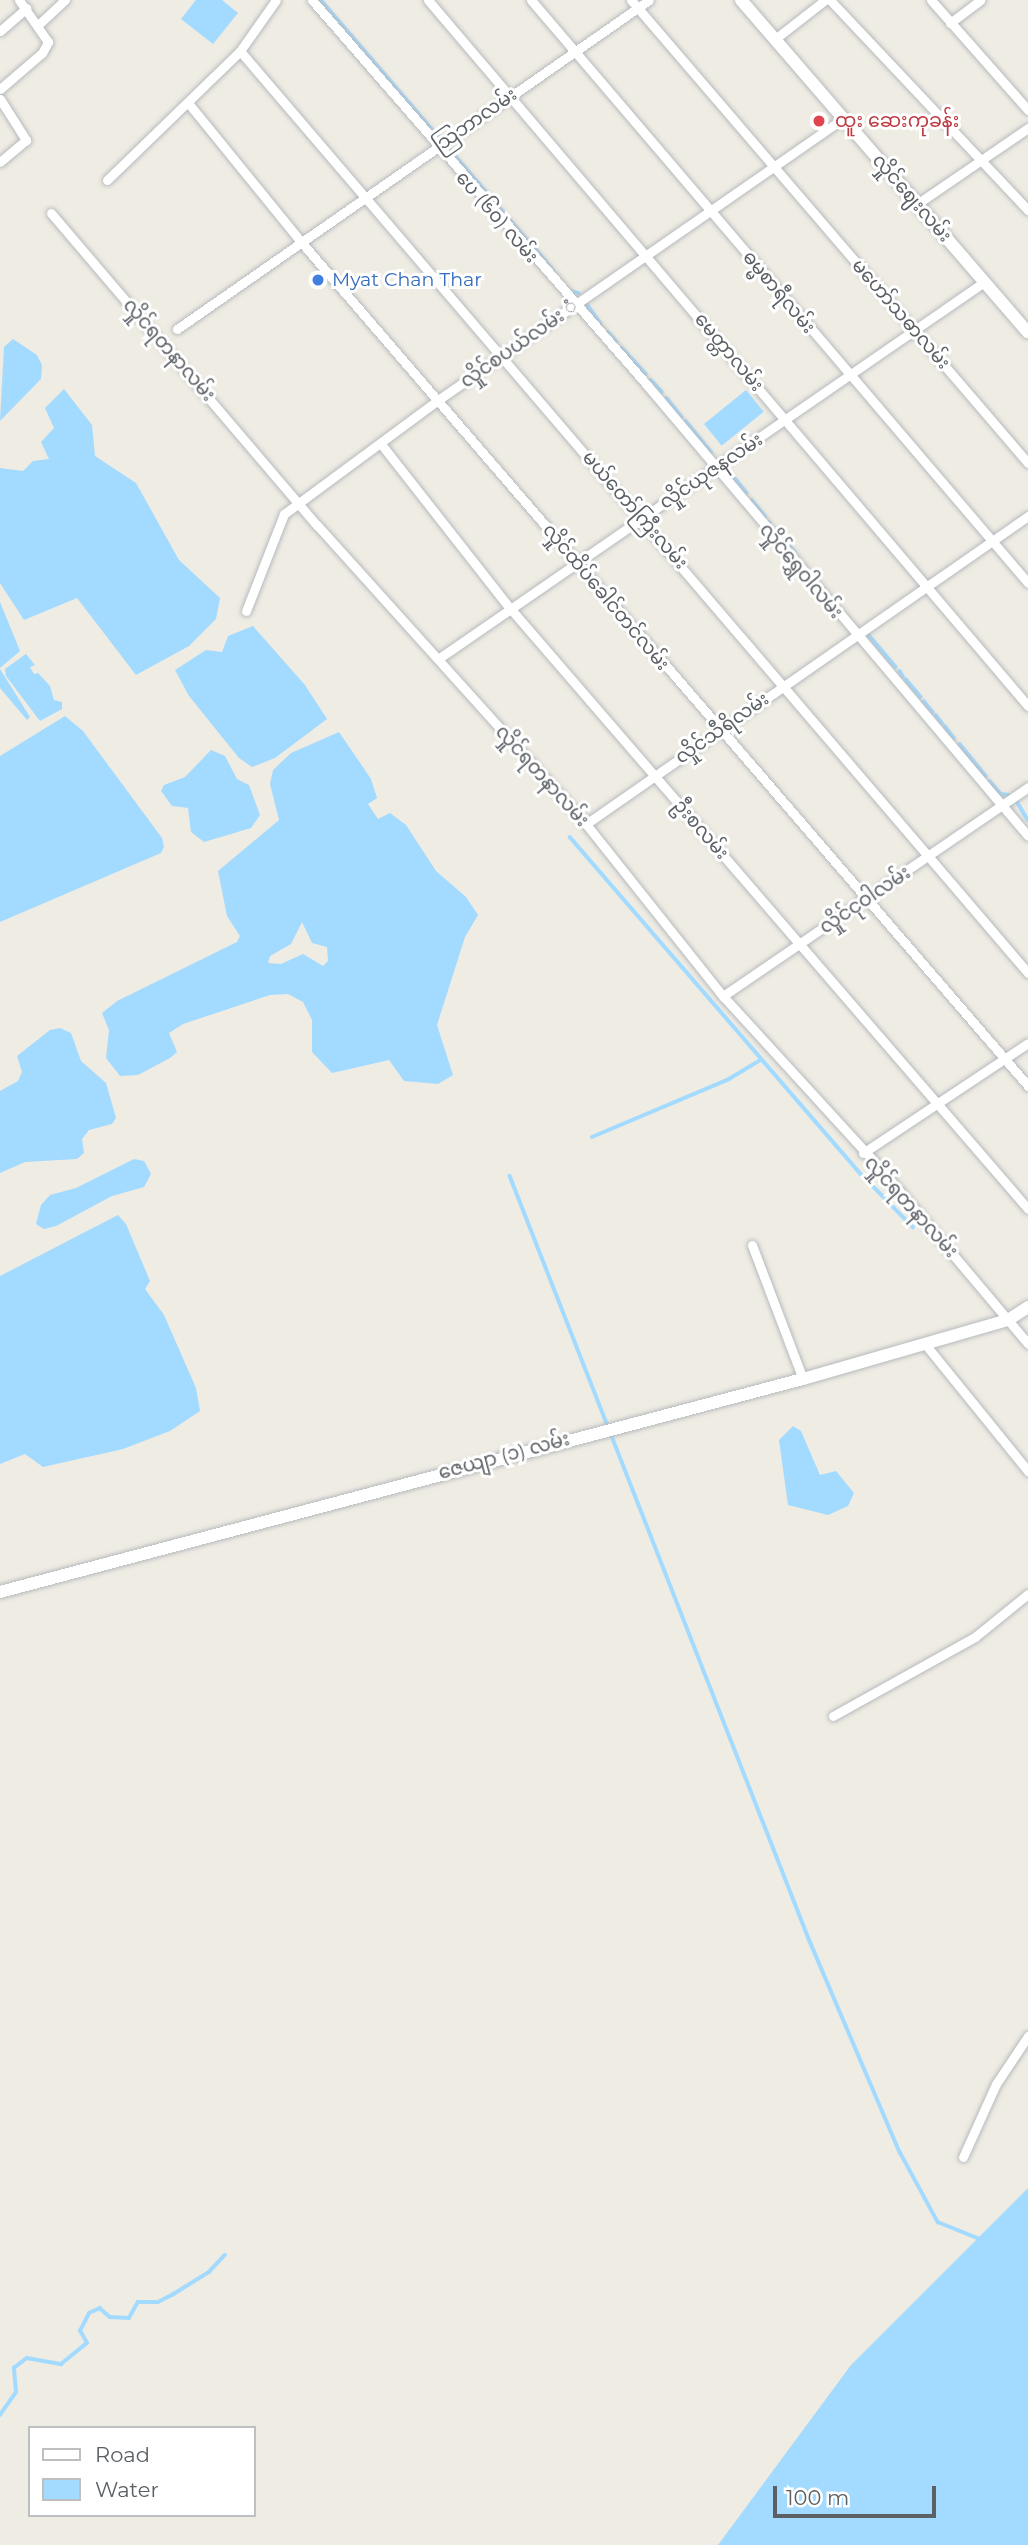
<!DOCTYPE html>
<html>
<head>
<meta charset="utf-8">
<style>
  body { margin:0 }
  #map { position:relative; width:1028px; height:2545px; overflow:hidden; background:#efece3; font-family:Montserrat,"Noto Sans Myanmar",sans-serif }
  div>[style] { position:absolute }
  .water>* { inset:0; background:#a3daff; transform-origin:0 0 }
  .stream>* { height:3.5px; margin:-1.75px; padding:0 1.75px; transform-origin:1.75px; border-radius:1.75px; background:#a3daff }
  .roads { filter:drop-shadow(0 0 2px #b6babe) drop-shadow(0 0 2px #b6babe) }
  .street>* { height:9px; margin:-4.5px; padding:0 4.5px; transform-origin:4.5px; border-radius:4.5px; background:#fff }
  .secondary>* { height:12px; margin:-6px; padding:0 6px; transform-origin:6px; border-radius:6px; background:#fff }
  .dots>* { width:19px; height:19px; translate:-50% -50%; box-sizing:border-box; border:4px solid #fff; border-radius:50% }
  span { translate:-50% -50%; white-space:nowrap; text-align:center; line-height:1.15; -webkit-text-stroke:6px #fff; paint-order:stroke }
  .street-label { font-size:19px; color:#5b6065 }
  .health-label { font-size:19px; color:#be3a42 }
  .left { translate:0 -50%; text-align:left }
  .shop-label { font-size:19px; color:#366cbe }
  .legend { position:absolute; left:28px; top:2426px; width:228px; height:91px; box-sizing:border-box; background:#fff; border:2px solid #bdbfc1; margin:0; padding:9px 12px; list-style:none; font-size:21px; color:#5b6065 }
  .legend li { display:flex; align-items:center; gap:14px; height:35px }
  .legend b { width:35px; border:2px solid #bdbfc1 }
  .scale { position:absolute; left:773px; top:2486px; width:163px; height:32px; box-sizing:border-box; border:4px solid #5b6065; border-top:0; padding-left:9px; font-size:21px; line-height:24px; white-space:nowrap; color:#5b6065; -webkit-text-stroke:5px #fff; paint-order:stroke }
</style>
</head>
<body>
<div id="map">
  <div class="water">
    <i style="clip-path:polygon(196px 0,222px 0,238px 13px,213px 44px,181px 19px)"></i>
    <i style="clip-path:polygon(13px 339px,37px 355px,42px 365px,41px 379px,0 421px,4px 347px)"></i>
    <i style="clip-path:polygon(64px 389px,92px 425px,95px 456px,136px 483px,179px 560px,220px 598px,216px 619px,189px 646px,136px 675px,77px 598px,24px 620px,0 583px,0 468px,23px 471px,33px 461px,49px 459px,41px 442px,54px 428px,45px 408px)"></i>
    <i style="left:746px;top:390px;width:28px;height:54px;rotate:51deg"></i>
    <i style="clip-path:polygon(0 602px,20px 651px,0 668px)"></i>
    <i style="clip-path:polygon(253px 626px,305px 685px,327px 719px,275px 758px,252px 767px,239px 758px,189px 696px,175px 670px,206px 650px,222px 652px,228px 636px)"></i>
    <i style="clip-path:polygon(26px 654px,35px 665px,30px 667px,34px 674px,38px 673px,50px 686px,54px 700px,62px 702px,62px 709px,40px 721px,6px 676px,5px 669px)"></i>
    <i style="clip-path:polygon(0 669px,30px 717px,27px 720px,0 688px)"></i>
    <i style="clip-path:polygon(65px 716px,83px 731px,162px 838px,164px 847px,161px 853px,0 922px,0 756px)"></i>
    <i style="clip-path:polygon(evenodd,339px 732px,371px 779px,377px 798px,368px 804px,378px 819px,390px 813px,406px 825px,436px 871px,466px 897px,478px 915px,465px 937px,437px 1025px,453px 1075px,438px 1084px,404px 1081px,389px 1060px,332px 1073px,312px 1052px,312px 1020px,303px 1002px,288px 994px,270px 995px,183px 1024px,169px 1033px,177px 1052px,170px 1058px,138px 1075px,120px 1076px,106px 1058px,109px 1030px,102px 1013px,117px 1001px,237px 942px,240px 936px,227px 916px,218px 871px,279px 820px,270px 784px,273px 770px,291px 753px,339px 732px,302px 922px,312px 943px,327px 947px,328px 961px,323px 966px,303px 954px,281px 964px,268px 963px,270px 956px,291px 944px,302px 922px)"></i>
    <i style="clip-path:polygon(211px 750px,225px 756px,237px 779px,249px 785px,260px 815px,251px 828px,204px 842px,191px 832px,188px 808px,172px 806px,161px 791px,164px 785px,185px 777px)"></i>
    <i style="clip-path:polygon(60px 1028px,71px 1033px,81px 1061px,106px 1083px,116px 1118px,112px 1124px,89px 1130px,82px 1139px,84px 1153px,77px 1159px,25px 1162px,0 1173px,0 1091px,18px 1081px,22px 1072px,17px 1056px,50px 1030px)"></i>
    <i style="clip-path:polygon(134px 1159px,144px 1161px,151px 1174px,144px 1187px,112px 1196px,56px 1226px,44px 1229px,36px 1224px,41px 1205px,50px 1195px,76px 1188px)"></i>
    <i style="clip-path:polygon(118px 1215px,126px 1224px,150px 1281px,145px 1289px,164px 1315px,196px 1388px,200px 1411px,170px 1431px,123px 1449px,43px 1467px,25px 1454px,0 1464px,0 1276px)"></i>
    <i style="clip-path:polygon(793px 1426px,801px 1431px,820px 1475px,836px 1471px,854px 1493px,848px 1506px,828px 1515px,788px 1505px,779px 1440px)"></i>
    <i style="clip-path:polygon(1028px 2188px,1028px 2545px,718px 2545px,851px 2365px)"></i>
  </div>
  <div class="stream">
    <i style="left:321px;top:0;width:179px;rotate:49.3deg"></i>
    <i style="left:446px;top:145px;width:130px;rotate:49.4deg"></i>
    <i style="left:536px;top:249px;width:27px;rotate:51deg"></i>
    <i style="left:570px;top:291px;width:9px;rotate:13deg"></i>
    <i style="left:587px;top:304px;width:24px;rotate:55deg"></i>
    <i style="left:608px;top:332px;width:13px;rotate:48deg"></i>
    <i style="left:622px;top:348px;width:35px;rotate:47deg"></i>
    <i style="left:651px;top:380px;width:16px;rotate:47deg"></i>
    <i style="left:667px;top:398px;width:24px;rotate:52deg"></i>
    <i style="left:686px;top:421px;width:40px;rotate:51deg"></i>
    <i style="left:726px;top:467px;width:33px;rotate:51deg"></i>
    <i style="left:752px;top:500px;width:21px;rotate:51deg"></i>
    <i style="left:769px;top:522px;width:18px;rotate:52deg"></i>
    <i style="left:785px;top:541px;width:15px;rotate:48deg"></i>
    <i style="left:868px;top:634px;width:43px;rotate:49.7deg"></i>
    <i style="left:900px;top:671px;width:6px;rotate:59deg"></i>
    <i style="left:906px;top:679px;width:23px;rotate:50deg"></i>
    <i style="left:924px;top:701px;width:14px;rotate:51deg"></i>
    <i style="left:936px;top:715px;width:10px;rotate:53deg"></i>
    <i style="left:945px;top:726px;width:15px;rotate:53deg"></i>
    <i style="left:960px;top:744px;width:41px;rotate:50.9deg"></i>
    <i style="left:990px;top:781px;width:17px;rotate:50deg"></i>
    <i style="left:1001px;top:794px;width:7px;rotate:8deg"></i>
    <i style="left:1016px;top:800px;width:23px;rotate:59deg"></i>
    <i style="left:570px;top:837px;width:448px;rotate:49.2deg"></i>
    <i style="left:592px;top:1137px;width:149px;rotate:-22.9deg"></i>
    <i style="left:729px;top:1079px;width:37px;rotate:-31deg"></i>
    <i style="left:510px;top:1176px;width:819px;rotate:68.6deg"></i>
    <i style="left:809px;top:1939px;width:232px;rotate:66.9deg"></i>
    <i style="left:900px;top:2152px;width:80px;rotate:61.5deg"></i>
    <i style="left:938px;top:2222px;width:45px;rotate:22deg"></i>
    <i style="left:869px;top:1182px;width:63px;rotate:45.6deg"></i>
    <i style="left:0;top:2415px;width:28px;rotate:-55deg"></i>
    <i style="left:16px;top:2392px;width:24px;rotate:-95deg"></i>
    <i style="left:14px;top:2368px;width:16px;rotate:-38deg"></i>
    <i style="left:27px;top:2358px;width:35px;rotate:10deg"></i>
    <i style="left:61px;top:2364px;width:33px;rotate:-39deg"></i>
    <i style="left:87px;top:2343px;width:14px;rotate:-120deg"></i>
    <i style="left:80px;top:2331px;width:20px;rotate:-63deg"></i>
    <i style="left:89px;top:2313px;width:12px;rotate:-24deg"></i>
    <i style="left:100px;top:2308px;width:13px;rotate:42deg"></i>
    <i style="left:110px;top:2317px;width:19px;rotate:3deg"></i>
    <i style="left:129px;top:2318px;width:18px;rotate:-61deg"></i>
    <i style="left:138px;top:2302px;width:20px"></i>
    <i style="left:158px;top:2302px;width:16px;rotate:-27deg"></i>
    <i style="left:172px;top:2295px;width:44px;rotate:-31.9deg"></i>
    <i style="left:209px;top:2272px;width:23px;rotate:-47deg"></i>
  </div>
  <div class="roads">
    <div class="street">
      <i style="left:312px;top:0;width:510px;rotate:48.97deg"></i>
      <i style="left:647px;top:385px;width:590px;rotate:49.81deg"></i>
      <i style="left:428px;top:0;width:927px;rotate:49.64deg"></i>
      <i style="left:531px;top:0;width:766px;rotate:49.55deg"></i>
      <i style="left:631px;top:0;width:610px;rotate:49.39deg"></i>
      <i style="left:830px;top:0;width:289px;rotate:46.7deg"></i>
      <i style="left:931px;top:0;width:147px;rotate:48.6deg"></i>
      <i style="left:950px;top:23px;width:38px;rotate:-37deg"></i>
      <i style="left:38px;top:25px;width:37px;rotate:-43deg"></i>
      <i style="left:0;top:31px;width:35px;rotate:-41deg"></i>
      <i style="left:775px;top:39px;width:63px;rotate:-38deg"></i>
      <i style="left:240px;top:51px;width:1213px;rotate:49.48deg"></i>
      <i style="left:0;top:89px;width:55px;rotate:-40.6deg"></i>
      <i style="left:42px;top:53px;width:13px;rotate:-61deg"></i>
      <i style="left:48px;top:42px;width:51px;rotate:-124.6deg"></i>
      <i style="left:0;top:99px;width:49px;rotate:57.6deg"></i>
      <i style="left:26px;top:140px;width:34px;rotate:140deg"></i>
      <i style="left:189px;top:104px;width:179px;rotate:50.9deg"></i>
      <i style="left:302px;top:243px;width:1113px;rotate:49.26deg"></i>
      <i style="left:107px;top:180px;width:185px;rotate:-44.1deg"></i>
      <i style="left:240px;top:51px;width:62px;rotate:-54.8deg"></i>
      <i style="left:917px;top:204px;width:135px;rotate:-34.4deg"></i>
      <i style="left:51px;top:213px;width:410px;rotate:49.6deg"></i>
      <i style="left:317px;top:525px;width:402px;rotate:48deg"></i>
      <i style="left:586px;top:824px;width:220px;rotate:51.5deg"></i>
      <i style="left:723px;top:996px;width:233px;rotate:47.6deg"></i>
      <i style="left:880px;top:1168px;width:230px;rotate:49.9deg"></i>
      <i style="left:177px;top:329px;width:575px;rotate:-34.88deg"></i>
      <i style="left:381px;top:444px;width:207px;rotate:51.9deg"></i>
      <i style="left:509px;top:607px;width:795px;rotate:49.23deg"></i>
      <i style="left:246px;top:611px;width:104px;rotate:-68.6deg"></i>
      <i style="left:284px;top:514px;width:192px;rotate:-36.5deg"></i>
      <i style="left:438px;top:400px;width:493px;rotate:-34.8deg"></i>
      <i style="left:438px;top:659px;width:664px;rotate:-34.62deg"></i>
      <i style="left:586px;top:824px;width:539px;rotate:-34.87deg"></i>
      <i style="left:723px;top:996px;width:370px;rotate:-34.4deg"></i>
      <i style="left:863px;top:1153px;width:198px;rotate:-33.7deg"></i>
      <i style="left:752px;top:1245px;width:143px;rotate:69.2deg"></i>
      <i style="left:925px;top:1344px;width:164px;rotate:51deg"></i>
      <i style="left:833px;top:1716px;width:162px;rotate:-29.1deg"></i>
      <i style="left:975px;top:1637px;width:68px;rotate:-39.1deg"></i>
      <i style="left:963px;top:2157px;width:80px;rotate:-65.7deg"></i>
      <i style="left:996px;top:2084px;width:58px;rotate:-56.3deg"></i>
    </div>
    <div class="secondary">
      <i style="left:741px;top:0;width:439px;rotate:49.2deg"></i>
      <i style="left:0;top:1592px;width:831px;rotate:-14.86deg"></i>
      <i style="left:803px;top:1379px;width:213px;rotate:-16.1deg"></i>
      <i style="left:1008px;top:1320px;width:24px;rotate:-33deg"></i>
    </div>
  </div>
  <div class="dots">
    <i style="left:819px;top:121px;background:#e0444e"></i>
    <i style="left:318px;top:280px;background:#3f7fe0"></i>
  </div>
  <div class="street-label">
    <span style="left:475px;top:120px;rotate:-35deg">သြဘာလမ်း</span>
    <span style="left:912px;top:198px;rotate:49deg">လှိုင်ဈေးလမ်း</span>
    <span style="left:497px;top:217px;rotate:49deg">ပေ (၆၀) လမ်း</span>
    <span style="left:779px;top:292px;rotate:50deg">ဓမ္မစာရီလမ်း</span>
    <span style="left:901px;top:314px;rotate:49deg">မဟော်သဓာလမ်း</span>
    <span style="left:519px;top:344px;rotate:-35deg">လှိုင်စပယ်လမ်း ံ</span>
    <span style="left:169px;top:350px;rotate:49deg">လှိုင်ရတနာလမ်း</span>
    <span style="left:729px;top:352px;rotate:50deg">မေတ္တာလမ်း</span>
    <span style="left:711px;top:471px;rotate:-34deg">လှိုင်ယုဇနလမ်း</span>
    <span style="left:635px;top:510px;rotate:49deg">မယ်တော်ကြီးလမ်း</span>
    <span style="left:801px;top:571px;rotate:50deg">လှိုင်ရွှေဝါလမ်း</span>
    <span style="left:606px;top:597px;rotate:50deg">လှိုင်ထိပ်ခေါင်တင်လမ်း</span>
    <span style="left:722px;top:728px;rotate:-35deg">လှိုင်သီရိလမ်း</span>
    <span style="left:542px;top:776px;rotate:48deg">လှိုင်ရတနာလမ်း</span>
    <span style="left:701px;top:829px;rotate:49deg">ဦးစလမ်း</span>
    <span style="left:865px;top:900px;rotate:-34deg">လှိုင်ငုဝါလမ်း</span>
    <span style="left:911px;top:1207px;rotate:48deg">လှိုင်ရတနာလမ်း</span>
    <span style="left:504px;top:1456px;rotate:-15deg">ဇေယျာ (၁) လမ်း</span>
  </div>
  <div class="health-label">
    <span class="left" style="left:835px;top:121px">ထူး ဆေးကုခန်း</span>
  </div>
  <div class="shop-label">
    <span class="left" style="left:332px;top:280px">Myat Chan Thar</span>
  </div>
  <ul class="legend">
  <li><b style="height:9px;background:#fff"></b>Road</li>
  <li><b style="height:19px;background:#a3daff"></b>Water</li>
  </ul>
  <div class="scale">100 m</div>
</div>
</body>
</html>
